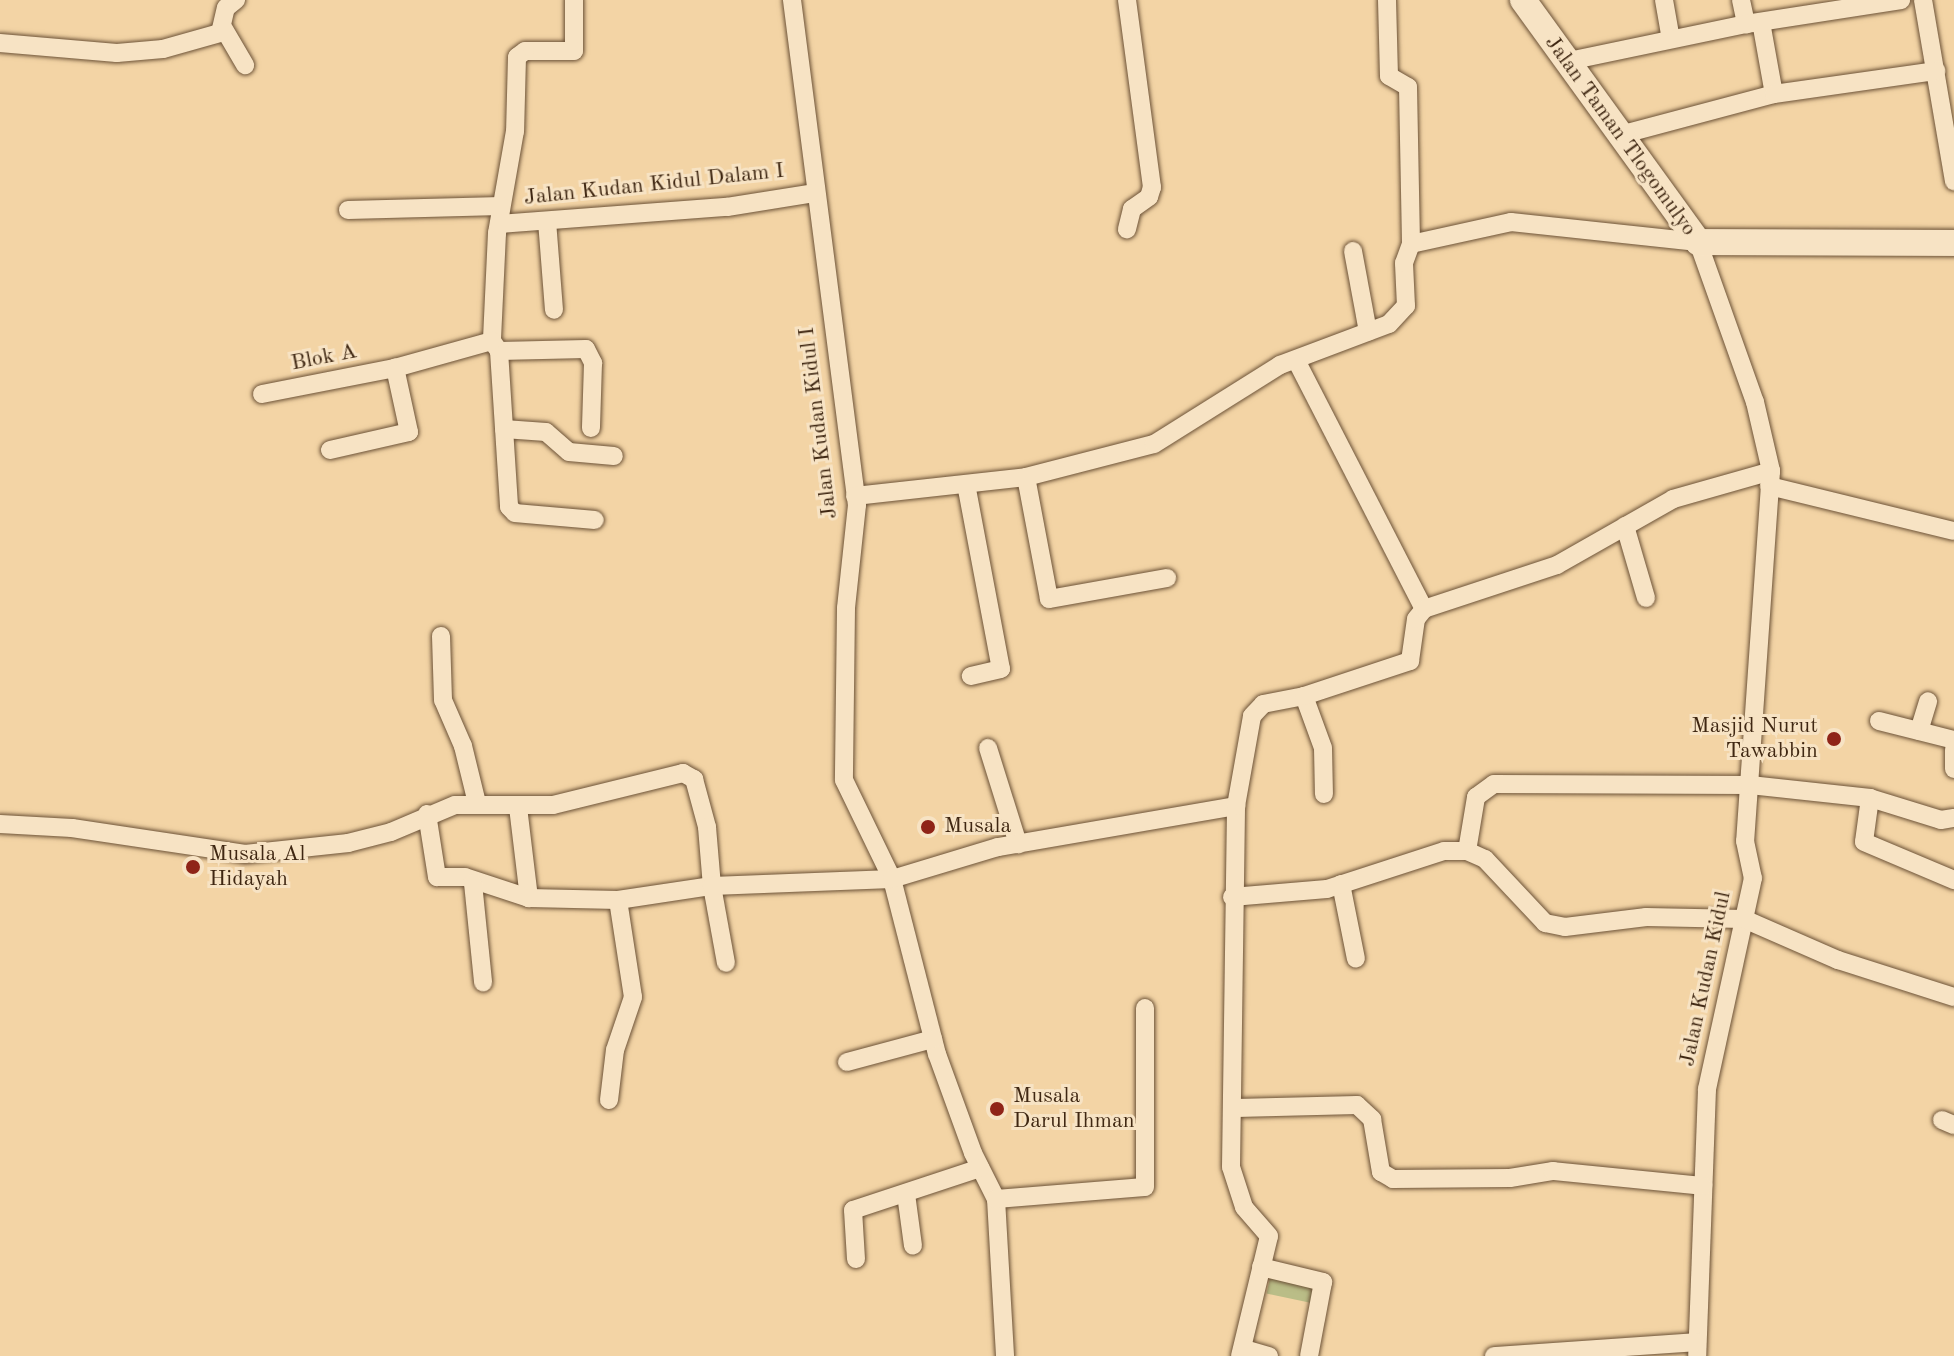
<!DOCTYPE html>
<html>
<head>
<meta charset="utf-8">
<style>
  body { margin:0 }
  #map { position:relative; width:1954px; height:1356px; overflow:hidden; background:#f3d4a5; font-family:"Old Standard TT",serif }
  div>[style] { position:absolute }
  .green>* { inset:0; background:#babd87; transform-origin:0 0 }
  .roads { filter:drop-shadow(0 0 2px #6c5237) drop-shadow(0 0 2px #6c5237) }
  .street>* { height:18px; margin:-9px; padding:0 9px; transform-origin:9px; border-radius:9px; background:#f7e3c4 }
  .secondary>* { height:26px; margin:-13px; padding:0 13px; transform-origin:13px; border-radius:13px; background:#f7e3c4 }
  .dots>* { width:22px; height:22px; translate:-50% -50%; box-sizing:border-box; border:4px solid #f7e3c4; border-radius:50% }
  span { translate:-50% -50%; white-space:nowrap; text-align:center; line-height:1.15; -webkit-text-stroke:6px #f7e3c4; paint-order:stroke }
  .street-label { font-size:22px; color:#3f2712 }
  .poi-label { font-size:22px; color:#3f2712 }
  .right { translate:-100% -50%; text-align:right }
  .left { translate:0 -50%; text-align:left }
</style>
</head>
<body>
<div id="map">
  <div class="green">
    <i style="left:1271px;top:1273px;width:47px;height:21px;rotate:12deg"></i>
  </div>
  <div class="roads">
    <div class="street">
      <i style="left:574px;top:0;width:51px;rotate:90deg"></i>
      <i style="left:574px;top:51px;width:49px;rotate:180deg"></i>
      <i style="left:525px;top:51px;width:10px;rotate:143deg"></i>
      <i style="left:517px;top:57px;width:74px;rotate:91.5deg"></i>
      <i style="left:515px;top:131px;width:104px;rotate:100deg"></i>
      <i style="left:497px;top:233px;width:108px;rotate:92.7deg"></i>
      <i style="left:492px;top:341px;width:12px;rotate:55deg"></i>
      <i style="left:499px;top:351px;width:156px;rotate:86.3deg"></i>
      <i style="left:509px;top:507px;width:8px;rotate:45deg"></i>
      <i style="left:515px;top:513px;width:80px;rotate:5deg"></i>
      <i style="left:792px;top:0;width:509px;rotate:82.67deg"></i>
      <i style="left:857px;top:505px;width:104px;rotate:96.1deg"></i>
      <i style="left:846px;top:608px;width:172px;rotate:90.7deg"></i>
      <i style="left:844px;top:780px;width:110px;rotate:64.1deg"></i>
      <i style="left:892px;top:879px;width:181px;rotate:75.6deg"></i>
      <i style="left:937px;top:1054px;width:105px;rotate:70deg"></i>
      <i style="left:973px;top:1153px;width:51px;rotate:63.4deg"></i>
      <i style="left:996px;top:1199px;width:157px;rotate:86.7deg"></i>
      <i style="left:1127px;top:0;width:189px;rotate:82.4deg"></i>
      <i style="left:1152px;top:187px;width:10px;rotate:107deg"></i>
      <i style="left:1149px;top:197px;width:21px;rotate:145deg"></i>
      <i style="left:1132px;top:209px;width:21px;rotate:104deg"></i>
      <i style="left:1387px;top:0;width:76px;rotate:88.5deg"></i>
      <i style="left:1389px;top:76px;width:22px;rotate:30deg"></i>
      <i style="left:1408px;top:87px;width:157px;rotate:88.9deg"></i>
      <i style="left:1664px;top:0;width:39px;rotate:80deg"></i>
      <i style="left:1741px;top:0;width:25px;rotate:78deg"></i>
      <i style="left:1923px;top:0;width:184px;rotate:80.3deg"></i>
      <i style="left:1761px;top:22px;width:73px;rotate:79.8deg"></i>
      <i style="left:224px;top:29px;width:42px;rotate:59.7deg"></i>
      <i style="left:0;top:43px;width:117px;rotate:4.9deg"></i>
      <i style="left:117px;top:53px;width:46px;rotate:-5deg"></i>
      <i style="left:163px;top:49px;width:59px;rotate:-15.7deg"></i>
      <i style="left:220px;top:33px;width:26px;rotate:-77deg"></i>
      <i style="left:226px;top:8px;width:13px;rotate:-39deg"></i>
      <i style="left:1564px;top:62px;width:186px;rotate:-11.8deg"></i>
      <i style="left:1746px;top:24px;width:157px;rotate:-8.8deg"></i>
      <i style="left:1620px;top:135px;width:159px;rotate:-14.9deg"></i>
      <i style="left:1774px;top:94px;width:164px;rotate:-8.1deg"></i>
      <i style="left:348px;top:210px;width:153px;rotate:-1.5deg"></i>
      <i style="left:547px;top:221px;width:89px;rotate:85.5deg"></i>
      <i style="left:499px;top:224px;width:229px;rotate:-4.3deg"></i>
      <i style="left:727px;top:207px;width:88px;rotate:-9.1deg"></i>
      <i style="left:1353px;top:251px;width:82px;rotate:79.5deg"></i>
      <i style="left:499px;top:351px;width:87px;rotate:-1.3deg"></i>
      <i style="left:586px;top:349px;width:16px;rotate:63deg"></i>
      <i style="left:593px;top:363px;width:65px;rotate:91.8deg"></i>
      <i style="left:1296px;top:360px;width:280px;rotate:62.8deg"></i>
      <i style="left:262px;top:394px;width:136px;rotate:-11.1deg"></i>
      <i style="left:395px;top:368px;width:101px;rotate:-15.6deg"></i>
      <i style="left:504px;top:429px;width:42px;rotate:4.1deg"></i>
      <i style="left:546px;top:432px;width:30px;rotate:41deg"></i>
      <i style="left:569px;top:452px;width:45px;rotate:5.1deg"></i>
      <i style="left:330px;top:450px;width:81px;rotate:-12.8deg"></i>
      <i style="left:409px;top:432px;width:66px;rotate:-102.3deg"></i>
      <i style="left:1026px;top:477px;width:124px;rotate:79.3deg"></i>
      <i style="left:1049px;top:599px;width:120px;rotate:-10.1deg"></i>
      <i style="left:966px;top:484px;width:188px;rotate:79.3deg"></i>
      <i style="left:1001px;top:669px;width:31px;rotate:167deg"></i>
      <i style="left:1769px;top:486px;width:190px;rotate:13.7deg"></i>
      <i style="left:855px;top:496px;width:172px;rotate:-6.3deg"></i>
      <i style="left:1026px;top:477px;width:132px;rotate:-14.5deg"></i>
      <i style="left:1154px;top:444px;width:149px;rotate:-32.1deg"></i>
      <i style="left:1280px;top:365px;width:116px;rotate:-20.6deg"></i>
      <i style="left:1389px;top:324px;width:25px;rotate:-47deg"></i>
      <i style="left:1406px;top:306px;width:43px;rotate:-92.7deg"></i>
      <i style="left:1404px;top:263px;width:20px;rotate:-70deg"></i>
      <i style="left:1411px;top:244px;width:102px;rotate:-12.4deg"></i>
      <i style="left:1511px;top:222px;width:188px;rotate:6.1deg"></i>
      <i style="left:1698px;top:242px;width:170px;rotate:70.4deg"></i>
      <i style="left:1755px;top:402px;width:71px;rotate:76.9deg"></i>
      <i style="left:1771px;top:471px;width:371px;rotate:94deg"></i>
      <i style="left:1745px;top:841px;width:38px;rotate:78deg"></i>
      <i style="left:1753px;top:878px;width:216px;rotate:102.3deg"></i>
      <i style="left:1707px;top:1089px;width:267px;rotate:92.1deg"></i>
      <i style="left:1625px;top:526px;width:75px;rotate:73.7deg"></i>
      <i style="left:441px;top:636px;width:64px;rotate:88.2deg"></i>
      <i style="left:443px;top:700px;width:50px;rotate:66.5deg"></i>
      <i style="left:463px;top:746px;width:59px;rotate:76.2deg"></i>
      <i style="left:1304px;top:696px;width:55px;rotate:69.9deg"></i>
      <i style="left:1323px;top:748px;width:46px;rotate:88.8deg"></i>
      <i style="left:1879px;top:721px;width:77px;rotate:14.2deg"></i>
      <i style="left:1919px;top:731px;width:31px;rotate:-73deg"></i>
      <i style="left:988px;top:748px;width:101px;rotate:72.6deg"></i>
      <i style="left:1954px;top:750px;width:19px;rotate:90deg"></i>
      <i style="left:1870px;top:798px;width:44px;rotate:97.8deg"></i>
      <i style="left:1864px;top:842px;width:98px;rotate:22.9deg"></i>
      <i style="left:518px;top:807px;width:92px;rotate:83.1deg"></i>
      <i style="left:427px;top:814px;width:64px;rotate:81deg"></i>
      <i style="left:437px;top:877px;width:28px"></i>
      <i style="left:465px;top:877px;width:67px;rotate:18.2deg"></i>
      <i style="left:529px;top:898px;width:89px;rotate:1.3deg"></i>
      <i style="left:618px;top:900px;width:95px;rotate:-8.5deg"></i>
      <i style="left:712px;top:886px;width:78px;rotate:79.7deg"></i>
      <i style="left:0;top:824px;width:72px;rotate:3.2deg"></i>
      <i style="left:72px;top:828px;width:175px;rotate:8.5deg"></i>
      <i style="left:245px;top:854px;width:104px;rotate:-6.1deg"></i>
      <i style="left:348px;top:843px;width:44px;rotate:-14.3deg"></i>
      <i style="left:391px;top:832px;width:69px;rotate:-22.9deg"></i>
      <i style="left:455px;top:805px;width:98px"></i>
      <i style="left:553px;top:805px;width:134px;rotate:-13.8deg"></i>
      <i style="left:683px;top:773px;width:13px;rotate:29deg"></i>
      <i style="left:694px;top:779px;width:50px;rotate:74.8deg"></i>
      <i style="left:707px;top:827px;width:59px;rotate:85.2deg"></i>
      <i style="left:712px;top:886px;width:180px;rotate:-2.2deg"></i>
      <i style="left:892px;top:879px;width:111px;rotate:-16.8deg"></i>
      <i style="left:998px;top:847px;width:242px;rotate:-9.8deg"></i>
      <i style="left:1467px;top:851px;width:55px;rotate:-80.5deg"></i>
      <i style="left:1476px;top:797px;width:22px;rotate:-36deg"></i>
      <i style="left:1494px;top:784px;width:256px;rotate:0.2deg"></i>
      <i style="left:1750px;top:785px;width:121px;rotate:6.2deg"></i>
      <i style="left:1870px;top:798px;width:74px;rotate:17.2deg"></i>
      <i style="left:1941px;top:820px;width:13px;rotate:-9deg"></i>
      <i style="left:473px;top:883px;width:100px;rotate:84.2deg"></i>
      <i style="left:1341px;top:884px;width:76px;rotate:78.7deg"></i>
      <i style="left:1232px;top:897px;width:95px;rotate:-4.8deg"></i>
      <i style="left:1327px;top:889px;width:123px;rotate:-18deg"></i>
      <i style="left:1444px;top:851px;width:23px"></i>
      <i style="left:1467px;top:851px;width:20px;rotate:24deg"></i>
      <i style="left:1485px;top:859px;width:88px;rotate:46.8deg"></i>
      <i style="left:1545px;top:923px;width:20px;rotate:11deg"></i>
      <i style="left:1565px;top:927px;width:82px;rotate:-7deg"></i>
      <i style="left:1646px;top:917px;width:98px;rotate:1.2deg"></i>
      <i style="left:1744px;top:919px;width:103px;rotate:23.6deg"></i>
      <i style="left:1838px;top:960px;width:122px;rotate:17.7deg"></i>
      <i style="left:847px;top:1062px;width:89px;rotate:-15deg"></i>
      <i style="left:609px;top:1100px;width:50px;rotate:-83.2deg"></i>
      <i style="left:615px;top:1050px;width:56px;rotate:-71.2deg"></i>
      <i style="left:633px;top:997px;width:98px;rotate:-98.8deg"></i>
      <i style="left:1236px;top:1108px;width:121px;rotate:-1.4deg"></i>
      <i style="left:1357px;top:1105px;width:21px;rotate:43deg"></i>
      <i style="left:1372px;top:1119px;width:54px;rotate:80.4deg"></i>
      <i style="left:1381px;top:1172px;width:14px;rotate:30deg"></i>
      <i style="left:1393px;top:1179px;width:117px;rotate:-0.5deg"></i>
      <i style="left:1510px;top:1178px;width:44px;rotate:-9.2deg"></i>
      <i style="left:1553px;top:1171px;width:151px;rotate:5.7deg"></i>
      <i style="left:1942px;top:1120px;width:13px;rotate:23deg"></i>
      <i style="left:906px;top:1194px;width:52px;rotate:82.3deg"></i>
      <i style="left:996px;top:1199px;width:149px;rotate:-4.6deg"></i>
      <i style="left:1145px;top:1187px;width:179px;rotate:-90deg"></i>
      <i style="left:856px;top:1259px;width:49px;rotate:-93.5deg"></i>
      <i style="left:853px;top:1210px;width:134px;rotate:-18.3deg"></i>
      <i style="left:1261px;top:1267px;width:64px;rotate:13.6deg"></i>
      <i style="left:1323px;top:1282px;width:75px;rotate:100.7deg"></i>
      <i style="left:1244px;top:1349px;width:26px;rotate:16deg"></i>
      <i style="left:1240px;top:1356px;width:123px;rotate:-76.4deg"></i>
      <i style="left:1269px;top:1236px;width:38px;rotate:-131deg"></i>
      <i style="left:1244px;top:1207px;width:42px;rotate:-108deg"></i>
      <i style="left:1231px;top:1167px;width:361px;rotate:-89.2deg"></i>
      <i style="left:1236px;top:806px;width:91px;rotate:-79.9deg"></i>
      <i style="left:1252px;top:716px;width:16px;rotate:-47deg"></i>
      <i style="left:1263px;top:704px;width:42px;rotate:-11deg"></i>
      <i style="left:1304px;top:696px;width:112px;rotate:-18.3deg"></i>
      <i style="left:1410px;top:661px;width:42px;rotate:-81.9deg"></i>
      <i style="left:1416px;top:619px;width:13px;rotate:-51deg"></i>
      <i style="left:1424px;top:609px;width:140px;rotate:-18.3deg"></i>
      <i style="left:1557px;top:565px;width:133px;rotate:-29.6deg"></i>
      <i style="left:1673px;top:499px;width:102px;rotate:-15.9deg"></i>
      <i style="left:1494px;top:1356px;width:203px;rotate:-3.9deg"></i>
    </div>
    <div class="secondary">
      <i style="left:1523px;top:0;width:299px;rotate:54.1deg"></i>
      <i style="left:1698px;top:242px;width:256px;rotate:0.2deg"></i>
    </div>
  </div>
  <div class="dots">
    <i style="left:1834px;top:739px;background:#8f2418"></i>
    <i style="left:928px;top:827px;background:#8f2418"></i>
    <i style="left:193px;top:867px;background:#8f2418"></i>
    <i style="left:997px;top:1109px;background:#8f2418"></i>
  </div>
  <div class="street-label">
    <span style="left:1620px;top:136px;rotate:54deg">Jalan Taman Tlogomulyo</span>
    <span style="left:654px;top:185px;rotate:-6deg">Jalan Kudan Kidul Dalam I</span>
    <span style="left:324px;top:358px;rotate:-11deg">Blok A</span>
    <span style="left:819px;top:423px;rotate:-97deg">Jalan Kudan Kidul I</span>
    <span style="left:1706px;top:979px;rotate:-78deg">Jalan Kudan Kidul</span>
  </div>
  <div class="poi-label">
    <span class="right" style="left:1818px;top:739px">Masjid Nurut<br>Tawabbin</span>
    <span class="left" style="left:944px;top:827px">Musala</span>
    <span class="left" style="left:209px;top:867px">Musala Al<br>Hidayah</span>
    <span class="left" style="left:1013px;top:1109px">Musala<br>Darul Ihman</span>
  </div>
</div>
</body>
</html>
